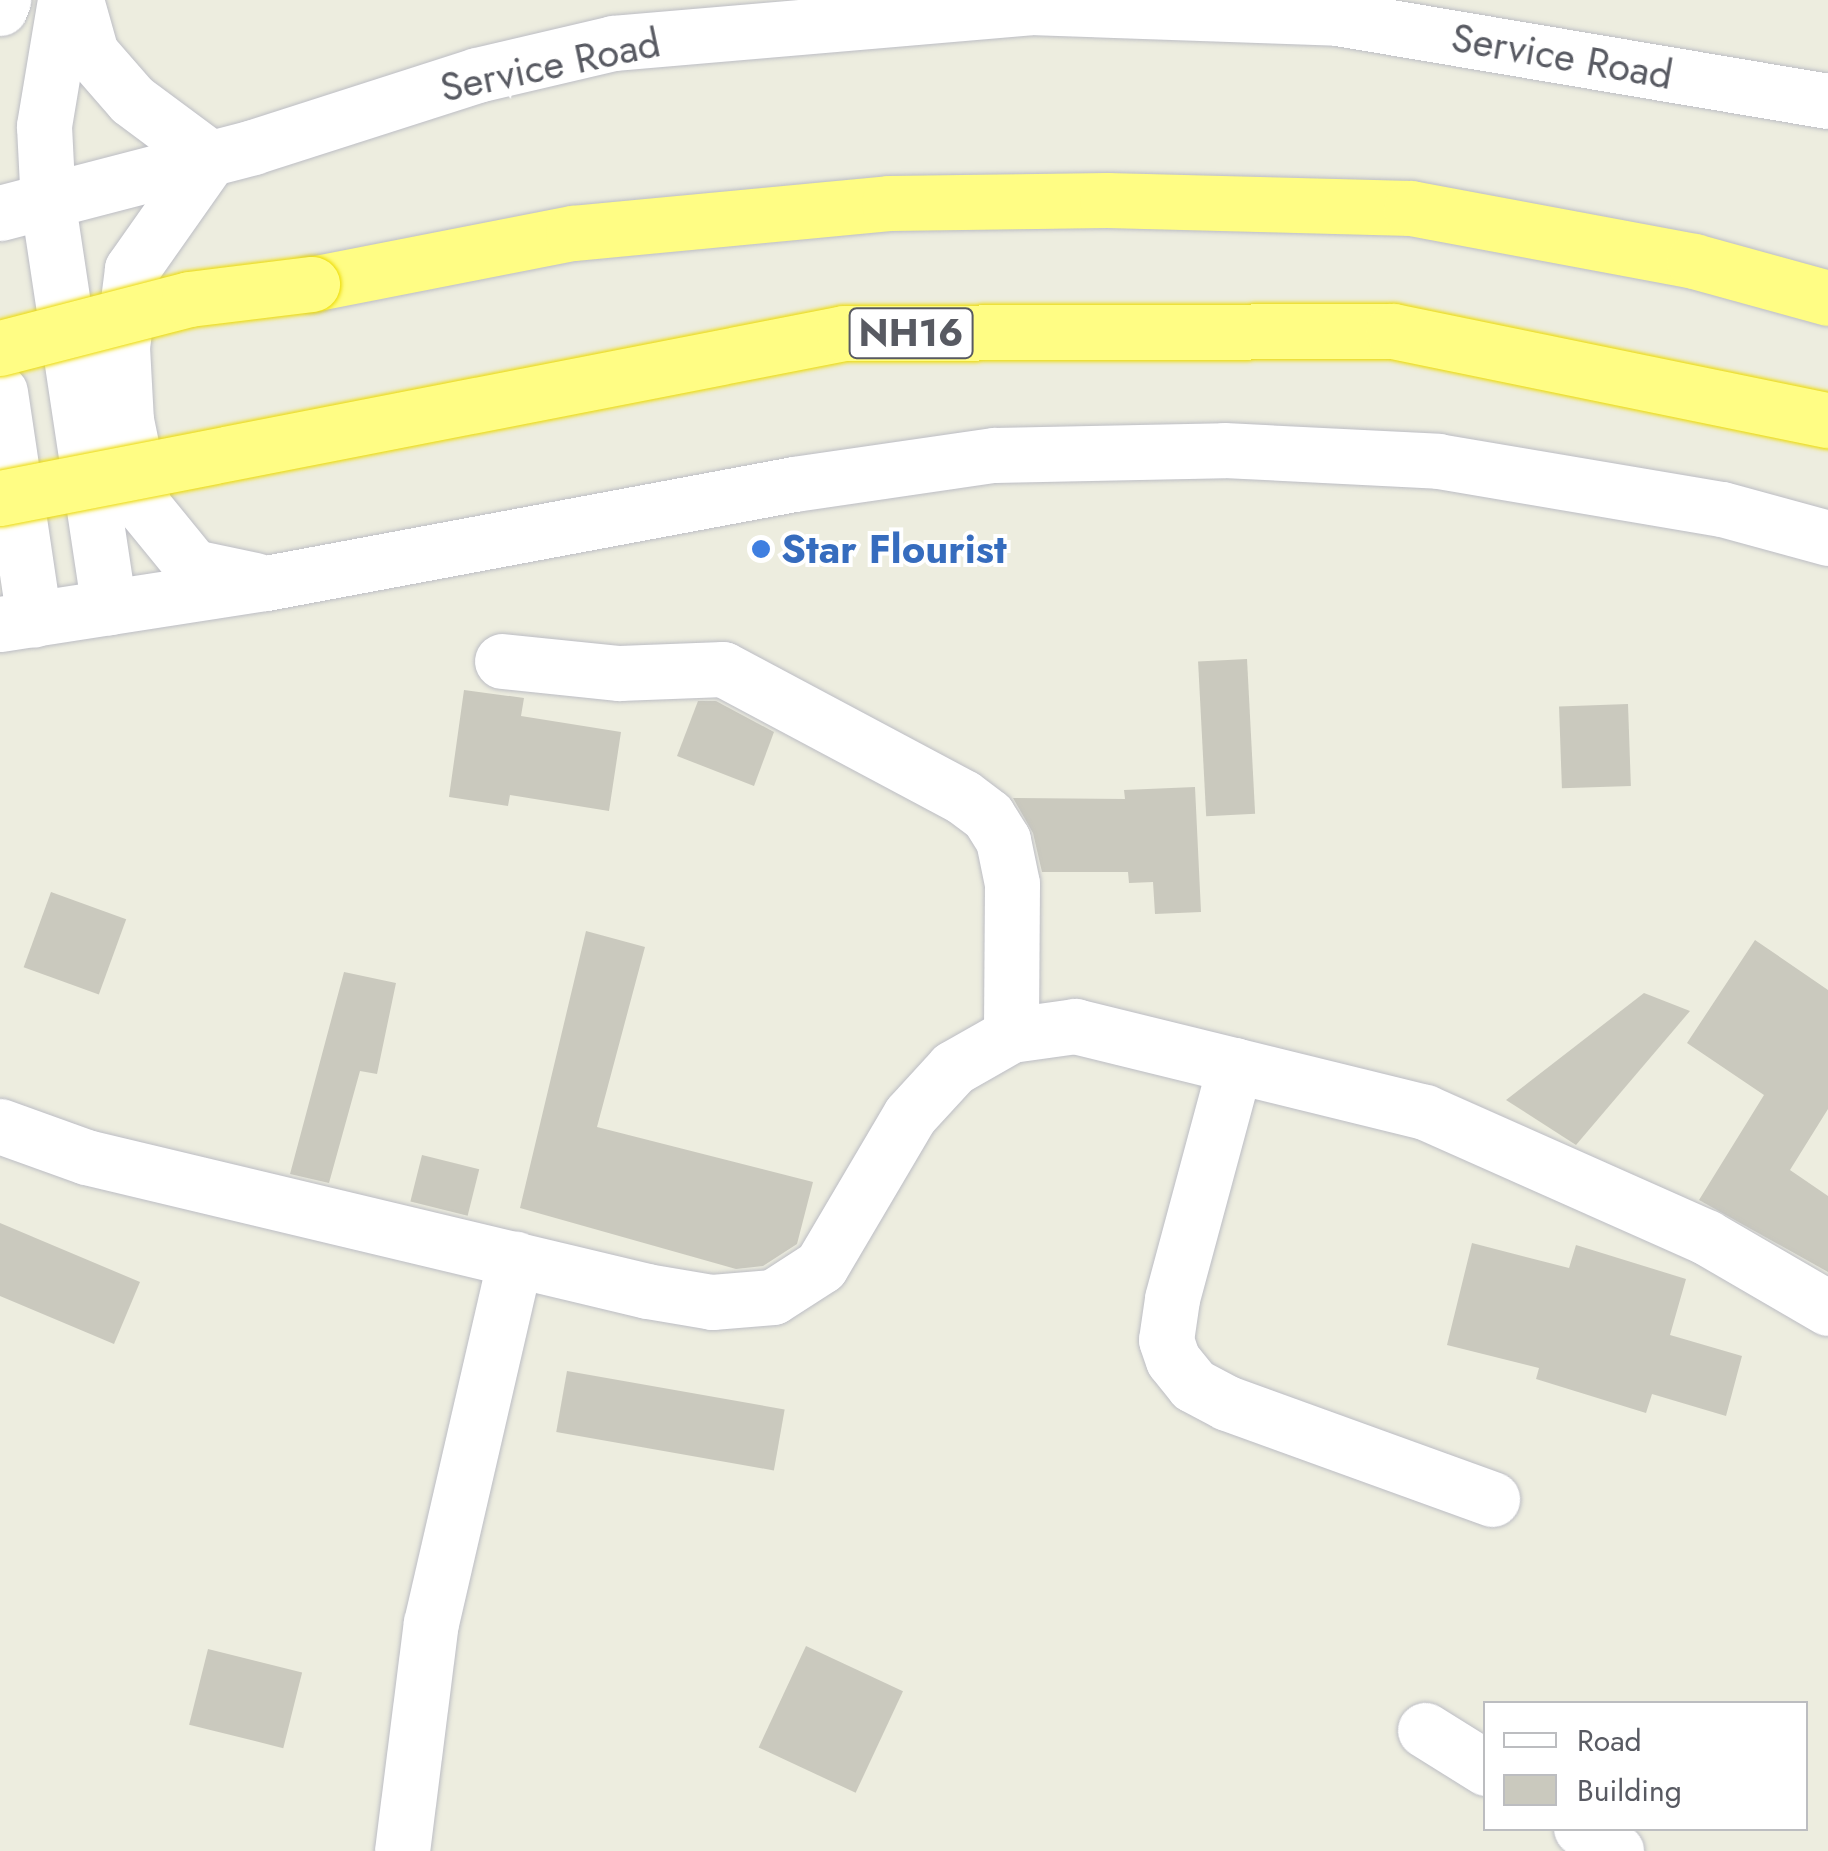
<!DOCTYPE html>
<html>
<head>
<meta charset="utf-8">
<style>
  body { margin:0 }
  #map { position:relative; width:1828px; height:1851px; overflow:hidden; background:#ededdf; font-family:Jost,sans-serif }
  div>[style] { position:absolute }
  .building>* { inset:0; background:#cac9be; transform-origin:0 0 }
  .roads { filter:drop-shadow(0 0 2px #bcbdc4) drop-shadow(0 0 2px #bcbdc4) }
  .minor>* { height:55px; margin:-27.5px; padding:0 27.5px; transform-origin:27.5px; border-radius:27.5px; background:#fff }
  .highway>* { height:55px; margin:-27.5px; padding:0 27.5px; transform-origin:27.5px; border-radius:27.5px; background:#fffd84 }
  .bridges { filter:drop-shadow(0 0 2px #ecda00) drop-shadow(0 0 2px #ecda00) }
  .highway-bridge>* { height:55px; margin:-27.5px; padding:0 27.5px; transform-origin:27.5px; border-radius:27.5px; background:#fffd84 }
  .dots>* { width:28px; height:28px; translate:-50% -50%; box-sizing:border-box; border:5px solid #fff; border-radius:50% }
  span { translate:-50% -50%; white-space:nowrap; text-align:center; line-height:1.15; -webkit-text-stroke:8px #fff; paint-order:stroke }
  .shield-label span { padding:2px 8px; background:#fff; border:2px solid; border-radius:8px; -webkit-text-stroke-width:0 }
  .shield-label { font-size:38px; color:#585a62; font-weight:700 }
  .street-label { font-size:40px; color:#585a62 }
  .shop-label { font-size:40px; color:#366cbe; font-weight:700 }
  .left { translate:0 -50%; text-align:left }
  .legend { position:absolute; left:1483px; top:1701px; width:325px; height:130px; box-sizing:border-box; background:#fff; border:2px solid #bcbdc0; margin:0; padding:12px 18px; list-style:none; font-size:30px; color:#585a62 }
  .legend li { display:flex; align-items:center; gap:20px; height:50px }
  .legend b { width:50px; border:2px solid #bcbdc0 }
</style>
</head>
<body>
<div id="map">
  <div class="building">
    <i style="left:1247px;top:659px;width:155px;height:49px;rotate:87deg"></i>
    <i style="clip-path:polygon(464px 690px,524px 698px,521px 716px,621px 732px,609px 811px,510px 795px,508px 806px,449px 797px)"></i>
    <i style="clip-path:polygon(698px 701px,716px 701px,774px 732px,754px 786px,677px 756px)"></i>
    <i style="left:1628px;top:704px;width:82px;height:69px;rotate:88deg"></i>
    <i style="clip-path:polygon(1195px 787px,1201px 912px,1155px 914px,1153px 882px,1129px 883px,1128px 872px,1042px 872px,1033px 833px,1013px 798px,1125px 799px,1124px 790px)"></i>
    <i style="left:51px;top:892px;width:80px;height:80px;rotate:20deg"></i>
    <i style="clip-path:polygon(586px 931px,645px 947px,597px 1127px,813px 1182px,797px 1244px,763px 1266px,736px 1269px,520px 1208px)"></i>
    <i style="clip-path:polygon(1755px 940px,1828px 990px,1828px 1109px,1790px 1170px,1828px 1196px,1828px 1272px,1699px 1200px,1764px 1095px,1687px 1043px)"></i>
    <i style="clip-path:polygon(344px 972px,396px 983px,377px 1074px,360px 1071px,329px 1183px,290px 1174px)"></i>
    <i style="clip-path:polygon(1644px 993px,1690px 1011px,1576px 1145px,1506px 1100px)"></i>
    <i style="left:422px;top:1155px;width:59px;height:48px;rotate:14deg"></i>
    <i style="clip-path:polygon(0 1223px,140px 1282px,114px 1344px,0 1296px)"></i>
    <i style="clip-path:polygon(1472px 1243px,1569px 1268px,1576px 1245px,1686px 1279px,1670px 1335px,1742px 1356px,1726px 1416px,1652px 1394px,1646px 1413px,1536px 1379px,1539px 1368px,1447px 1345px)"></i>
    <i style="left:567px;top:1371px;width:221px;height:62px;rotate:10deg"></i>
    <i style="left:806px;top:1646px;width:107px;height:112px;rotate:25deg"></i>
    <i style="left:208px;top:1649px;width:97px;height:78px;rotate:14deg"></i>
  </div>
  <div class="roads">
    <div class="minor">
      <i style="left:65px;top:0;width:128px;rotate:99.5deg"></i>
      <i style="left:44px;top:126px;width:79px;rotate:87.1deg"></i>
      <i style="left:48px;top:205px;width:407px;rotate:81.4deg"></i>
      <i style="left:76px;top:0;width:55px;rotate:74.2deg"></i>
      <i style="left:91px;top:53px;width:62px;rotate:48.9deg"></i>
      <i style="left:132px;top:100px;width:97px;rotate:36.6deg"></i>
      <i style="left:210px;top:158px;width:136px;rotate:125.1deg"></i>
      <i style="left:132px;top:269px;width:79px;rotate:97.3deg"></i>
      <i style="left:122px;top:347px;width:73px;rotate:86.9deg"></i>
      <i style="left:126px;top:420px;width:89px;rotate:78.3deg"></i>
      <i style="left:144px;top:507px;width:77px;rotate:50.8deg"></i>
      <i style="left:193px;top:567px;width:63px;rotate:11.8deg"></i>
      <i style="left:0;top:8px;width:9px;rotate:-69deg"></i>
      <i style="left:0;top:213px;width:261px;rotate:-14.6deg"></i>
      <i style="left:253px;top:147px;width:235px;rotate:-17.8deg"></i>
      <i style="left:477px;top:75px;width:140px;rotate:-13.2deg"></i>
      <i style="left:613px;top:43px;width:418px;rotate:-4.9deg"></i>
      <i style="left:1029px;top:7px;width:308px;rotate:2deg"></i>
      <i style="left:1337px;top:18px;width:498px;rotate:9.6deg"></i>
      <i style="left:0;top:392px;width:230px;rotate:81.5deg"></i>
      <i style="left:0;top:624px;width:269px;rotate:-8.8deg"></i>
      <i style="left:266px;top:583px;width:537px;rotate:-10.62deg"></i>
      <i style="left:794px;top:484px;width:202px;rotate:-8.3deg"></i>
      <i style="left:994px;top:455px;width:230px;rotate:-1.2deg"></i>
      <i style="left:1224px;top:450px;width:214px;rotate:2.9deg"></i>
      <i style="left:1438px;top:461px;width:288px;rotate:9.6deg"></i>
      <i style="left:1722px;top:509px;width:110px;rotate:15.3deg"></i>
      <i style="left:502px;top:661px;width:118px;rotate:5.9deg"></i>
      <i style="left:619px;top:673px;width:104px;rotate:-2.2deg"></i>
      <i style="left:723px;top:669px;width:272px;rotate:28.1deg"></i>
      <i style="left:963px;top:797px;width:31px;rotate:37deg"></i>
      <i style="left:988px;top:816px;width:28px;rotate:58deg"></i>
      <i style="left:1003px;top:840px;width:45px;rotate:78.4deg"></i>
      <i style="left:1012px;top:884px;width:151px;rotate:90.4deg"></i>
      <i style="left:1235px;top:1065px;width:242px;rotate:105.1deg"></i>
      <i style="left:1172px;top:1299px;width:41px;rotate:98.3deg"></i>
      <i style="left:1166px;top:1340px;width:21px;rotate:71deg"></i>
      <i style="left:1173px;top:1360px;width:32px;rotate:51deg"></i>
      <i style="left:1193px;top:1385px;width:38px;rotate:28deg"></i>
      <i style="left:1227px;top:1403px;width:282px;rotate:19.9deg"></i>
      <i style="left:0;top:1126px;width:91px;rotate:19.8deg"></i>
      <i style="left:86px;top:1157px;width:577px;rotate:13.43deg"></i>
      <i style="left:647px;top:1291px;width:66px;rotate:9.6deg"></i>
      <i style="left:712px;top:1302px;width:61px;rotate:-4.7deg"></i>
      <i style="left:773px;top:1297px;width:57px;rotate:-32.9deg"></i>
      <i style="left:821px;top:1266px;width:175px;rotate:-59.5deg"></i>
      <i style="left:910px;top:1115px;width:64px;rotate:-47.5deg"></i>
      <i style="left:953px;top:1068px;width:67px;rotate:-29.6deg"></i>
      <i style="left:1011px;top:1035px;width:65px;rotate:-8deg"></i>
      <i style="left:1075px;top:1026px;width:360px;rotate:13.8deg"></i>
      <i style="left:1425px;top:1112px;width:308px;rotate:24deg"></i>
      <i style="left:1706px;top:1237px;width:141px;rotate:30.2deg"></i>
      <i style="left:1425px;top:1730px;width:72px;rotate:31.9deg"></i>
      <i style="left:1581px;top:1828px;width:42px;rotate:33.3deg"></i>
      <i style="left:402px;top:1851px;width:230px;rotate:-82.8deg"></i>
      <i style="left:431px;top:1623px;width:374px;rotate:-77deg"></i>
    </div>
    <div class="highway">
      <i style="left:312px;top:284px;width:266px;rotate:-11.1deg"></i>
      <i style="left:573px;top:233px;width:317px;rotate:-5.4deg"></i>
      <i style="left:889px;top:203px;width:218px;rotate:-0.8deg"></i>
      <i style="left:1107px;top:200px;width:304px;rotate:1.5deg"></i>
      <i style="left:1411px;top:208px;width:288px;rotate:10.6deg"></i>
      <i style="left:1694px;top:261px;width:139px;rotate:15.4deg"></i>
    </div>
  </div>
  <div class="bridges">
    <div class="highway-bridge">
      <i style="left:0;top:348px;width:195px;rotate:-14.5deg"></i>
      <i style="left:189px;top:299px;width:124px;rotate:-7deg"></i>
      <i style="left:0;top:498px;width:860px;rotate:-11.06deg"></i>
      <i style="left:844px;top:333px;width:549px;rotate:-0.21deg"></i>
      <i style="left:1393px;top:331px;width:444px;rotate:11.6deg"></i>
    </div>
  </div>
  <div class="dots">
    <i style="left:761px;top:549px;background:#3f7fe0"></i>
  </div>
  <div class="shield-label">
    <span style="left:911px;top:333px">NH16</span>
  </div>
  <div class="street-label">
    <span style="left:1562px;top:56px;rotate:10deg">Service Road</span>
    <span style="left:550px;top:65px;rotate:-12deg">Service Road</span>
  </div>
  <div class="shop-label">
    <span class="left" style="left:781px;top:549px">Star Flourist</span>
  </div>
  <ul class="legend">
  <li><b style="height:12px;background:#fff"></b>Road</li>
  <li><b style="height:28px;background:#cac9be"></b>Building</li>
  </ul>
</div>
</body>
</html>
